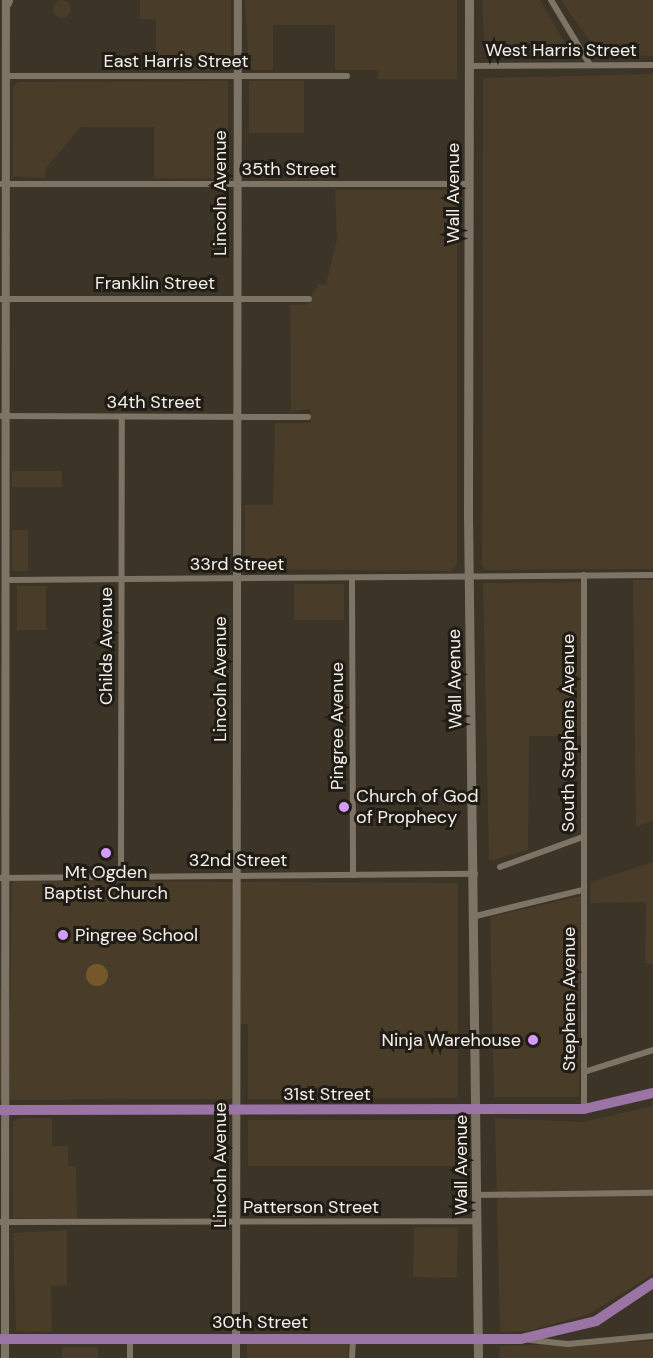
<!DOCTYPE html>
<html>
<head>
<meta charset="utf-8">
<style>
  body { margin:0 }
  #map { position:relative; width:653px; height:1358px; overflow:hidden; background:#3c3427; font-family:"DM Sans",sans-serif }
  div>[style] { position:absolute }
  .built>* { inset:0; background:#493d2a; transform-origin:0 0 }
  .round { border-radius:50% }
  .green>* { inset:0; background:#75582a }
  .minor>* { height:6px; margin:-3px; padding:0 3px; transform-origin:3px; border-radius:3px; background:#7e7466 }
  .tertiary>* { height:8px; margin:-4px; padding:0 4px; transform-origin:4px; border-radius:4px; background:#7e7466 }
  .secondary>* { height:9px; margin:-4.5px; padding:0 4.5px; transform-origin:4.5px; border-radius:4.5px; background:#7e7466 }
  .primary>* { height:10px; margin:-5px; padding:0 5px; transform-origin:5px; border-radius:5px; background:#9b74a6 }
  .dots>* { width:16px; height:16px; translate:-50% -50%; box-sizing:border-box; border:3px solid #201c16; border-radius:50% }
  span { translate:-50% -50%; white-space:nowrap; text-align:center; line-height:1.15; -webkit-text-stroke:6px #201c16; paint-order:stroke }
  .street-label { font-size:18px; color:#f7f1e9 }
  .poi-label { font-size:18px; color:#f7f1e9 }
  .left { translate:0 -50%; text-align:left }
  .right { translate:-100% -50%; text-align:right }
</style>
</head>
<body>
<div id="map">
  <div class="built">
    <i style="clip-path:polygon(140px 0,231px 0,231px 64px,219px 70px,156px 70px,156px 19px,140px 19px)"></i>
    <i style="clip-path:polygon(245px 0,457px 0,457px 79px,378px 79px,378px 70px,335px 70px,335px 25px,273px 25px,273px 70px,249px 70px)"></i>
    <i style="clip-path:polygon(482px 0,540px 0,572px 55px,485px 57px)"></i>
    <i style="clip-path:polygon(561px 0,653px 0,653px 56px,598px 53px)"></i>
    <i class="round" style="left:53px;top:0;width:18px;height:18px"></i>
    <i style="clip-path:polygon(653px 74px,653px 569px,486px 570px,482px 565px,483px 78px)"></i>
    <i style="clip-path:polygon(228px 81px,228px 179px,154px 178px,154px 127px,81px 127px,46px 168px,45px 178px,13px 176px,13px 86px,18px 82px)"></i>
    <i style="left:249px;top:81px;width:55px;height:52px"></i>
    <i style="clip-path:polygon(335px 190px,451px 190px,457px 195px,457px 564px,451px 571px,245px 569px,245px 505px,273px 505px,275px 423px,311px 423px,310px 409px,291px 411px,290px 305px,307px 305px,318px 284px,326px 285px,337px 239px)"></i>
    <i style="left:62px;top:471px;width:16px;height:50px;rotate:90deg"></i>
    <i style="left:12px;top:530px;width:16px;height:41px"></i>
    <i style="clip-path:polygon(633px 580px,653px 580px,653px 821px,636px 827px)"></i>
    <i style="clip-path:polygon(585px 582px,583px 736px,529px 736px,528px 850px,489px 861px,483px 583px)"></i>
    <i style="left:294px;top:584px;width:50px;height:36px"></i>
    <i style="left:17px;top:586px;width:29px;height:44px"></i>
    <i style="clip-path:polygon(653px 862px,653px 964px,645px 963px,646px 902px,590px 903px,591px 882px)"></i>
    <i style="clip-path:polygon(12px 881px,458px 883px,458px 1098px,248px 1099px,248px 1024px,233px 1024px,232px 1099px,0 1100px,0 984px,3px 1010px,10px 1010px)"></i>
    <i style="clip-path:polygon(581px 896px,579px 1097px,494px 1097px,490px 917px)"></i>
    <i style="clip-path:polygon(653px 1106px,653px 1274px,589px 1314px,528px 1331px,500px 1332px,495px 1118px,582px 1122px)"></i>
    <i style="clip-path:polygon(20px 1118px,52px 1118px,52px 1146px,68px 1146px,68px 1166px,76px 1166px,77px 1219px,13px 1218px,13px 1122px)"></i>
    <i style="left:248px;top:1120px;width:210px;height:46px"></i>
    <i style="left:414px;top:1227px;width:44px;height:50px;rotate:1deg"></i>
    <i style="clip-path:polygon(67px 1230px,67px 1285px,51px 1286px,52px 1332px,16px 1331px,13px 1233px)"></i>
    <i style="clip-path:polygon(653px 1341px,653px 1358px,499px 1358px,500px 1346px)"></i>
    <i style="left:348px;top:1342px;width:16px;height:101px;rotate:90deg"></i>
    <i style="left:62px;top:1347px;width:36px;height:11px"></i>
  </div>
  <div class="green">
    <i class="round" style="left:86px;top:964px;width:22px;height:22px"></i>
  </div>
  <div class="minor">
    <i style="left:551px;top:0;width:76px;rotate:59deg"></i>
    <i style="left:469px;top:66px;width:184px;rotate:-0.3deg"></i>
    <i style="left:5px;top:76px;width:342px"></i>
    <i style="left:0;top:184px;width:470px"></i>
    <i style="left:0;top:299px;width:309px"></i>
    <i style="left:0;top:416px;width:308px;rotate:0.2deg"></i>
    <i style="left:352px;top:578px;width:297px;rotate:89.8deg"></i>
    <i style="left:6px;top:580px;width:647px;rotate:-0.44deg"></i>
    <i style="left:500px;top:867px;width:88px;rotate:-19.9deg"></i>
    <i style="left:121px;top:876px;width:459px;rotate:-89.9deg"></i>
    <i style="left:0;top:878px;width:475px;rotate:-0.5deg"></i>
    <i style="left:476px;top:916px;width:110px;rotate:-13.7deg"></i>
    <i style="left:584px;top:1072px;width:72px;rotate:-17.7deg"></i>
    <i style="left:584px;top:1109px;width:534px;rotate:-90deg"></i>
    <i style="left:478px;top:1195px;width:175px;rotate:-0.7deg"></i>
    <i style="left:0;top:1222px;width:478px;rotate:-0.1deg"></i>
    <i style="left:130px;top:1339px;width:19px;rotate:90deg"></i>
    <i style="left:530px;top:1340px;width:38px;rotate:6deg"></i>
    <i style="left:568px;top:1344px;width:85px;rotate:-5.4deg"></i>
    <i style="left:352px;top:1358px;width:20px;rotate:-87deg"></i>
  </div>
  <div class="tertiary">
    <i style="left:5px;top:1358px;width:1358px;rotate:-89.96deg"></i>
    <i style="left:236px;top:1358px;width:1358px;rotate:-89.92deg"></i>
  </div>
  <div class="secondary">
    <i style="left:469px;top:0;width:514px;rotate:90.11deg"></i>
    <i style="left:468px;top:514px;width:844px;rotate:89.32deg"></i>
    <i style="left:7px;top:3px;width:3px;rotate:-72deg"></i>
  </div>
  <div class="primary">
    <i style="left:0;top:1110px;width:584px;rotate:-0.1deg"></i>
    <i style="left:584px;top:1109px;width:71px;rotate:-13.1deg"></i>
    <i style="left:0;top:1339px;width:521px"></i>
    <i style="left:521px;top:1339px;width:77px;rotate:-13.5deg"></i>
    <i style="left:596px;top:1321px;width:69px;rotate:-33.7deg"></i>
  </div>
  <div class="dots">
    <i style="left:344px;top:807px;background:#d69bfa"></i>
    <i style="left:106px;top:853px;background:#d69bfa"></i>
    <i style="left:63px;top:935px;background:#d69bfa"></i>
    <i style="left:533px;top:1040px;background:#d69bfa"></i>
  </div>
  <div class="street-label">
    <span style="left:561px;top:50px">West Harris Street</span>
    <span style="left:176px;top:61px">East Harris Street</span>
    <span style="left:289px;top:169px">35th Street</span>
    <span style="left:220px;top:193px;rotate:-90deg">Lincoln Avenue</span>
    <span style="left:453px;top:193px;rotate:-90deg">Wall Avenue</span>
    <span style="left:155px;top:283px">Franklin Street</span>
    <span style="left:154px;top:402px">34th Street</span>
    <span style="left:237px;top:564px">33rd Street</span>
    <span style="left:106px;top:646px;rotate:-90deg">Childs Avenue</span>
    <span style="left:220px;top:679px;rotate:-90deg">Lincoln Avenue</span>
    <span style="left:455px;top:679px;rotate:-91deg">Wall Avenue</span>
    <span style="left:337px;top:726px;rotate:-90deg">Pingree Avenue</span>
    <span style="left:568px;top:733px;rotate:-90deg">South Stephens Avenue</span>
    <span style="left:238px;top:860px">32nd Street</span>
    <span style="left:569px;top:999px;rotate:-90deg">Stephens Avenue</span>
    <span style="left:327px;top:1094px">31st Street</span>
    <span style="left:220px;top:1165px;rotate:-90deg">Lincoln Avenue</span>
    <span style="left:461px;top:1165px;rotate:-90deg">Wall Avenue</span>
    <span style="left:311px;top:1207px">Patterson Street</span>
    <span style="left:260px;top:1322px">30th Street</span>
  </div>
  <div class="poi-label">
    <span class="left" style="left:356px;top:807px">Church of God<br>of Prophecy</span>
    <span style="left:106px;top:883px">Mt Ogden<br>Baptist Church</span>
    <span class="left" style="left:75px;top:935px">Pingree School</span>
    <span class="right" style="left:521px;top:1040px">Ninja Warehouse</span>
  </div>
</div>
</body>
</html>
